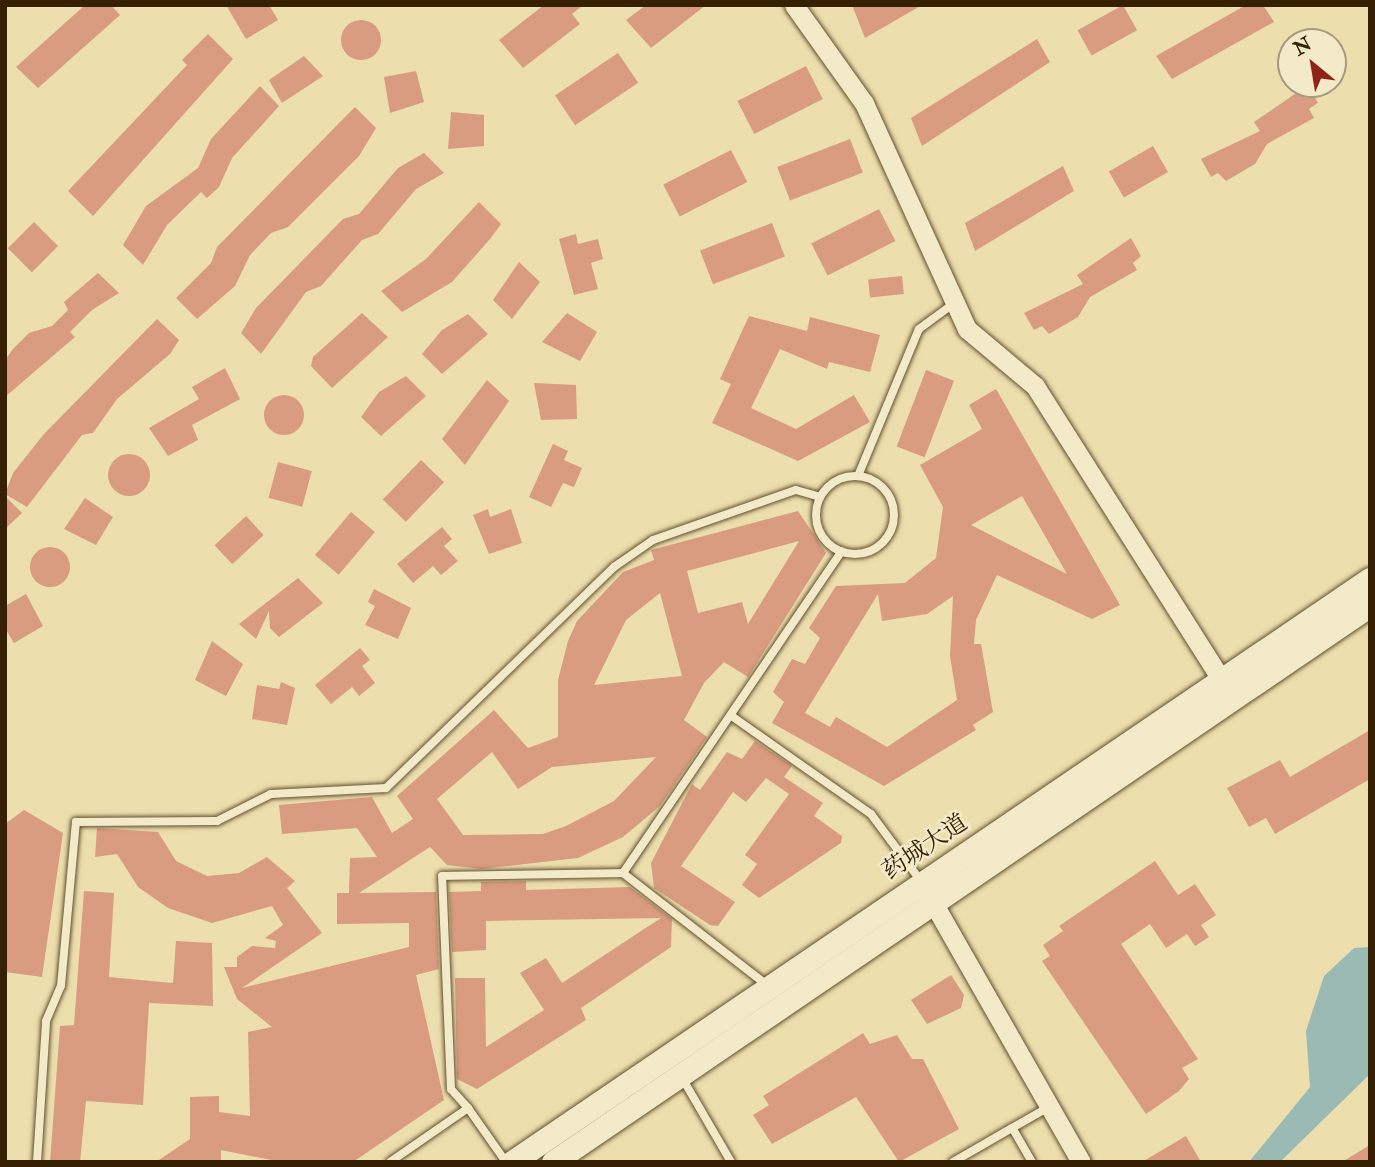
<!DOCTYPE html>
<html>
<head>
<meta charset="utf-8">
<style>
  body { margin:0 }
  #map { position:relative; width:1375px; height:1167px; overflow:hidden; background:#ecdead; font-family:"IM FELL Double Pica","Noto Serif SC",serif }
  div>[style] { position:absolute }
  .water>* { inset:0; background:#9cbab4 }
  .building>* { inset:0; background:#da9c81; transform-origin:0 0 }
  .round { border-radius:50% }
  .roads { filter:drop-shadow(0 0 2px #63502e) drop-shadow(0 0 2px #63502e) }
  .service>* { height:8px; margin:-4px; padding:0 4px; transform-origin:4px; border-radius:4px; background:#f3eaca }
  .service>.ring { margin:-4px; padding:0; box-sizing:content-box; background:none; border:8px solid #f3eaca; border-radius:50% }
  .tertiary>* { height:19px; margin:-9.5px; padding:0 9.5px; transform-origin:9.5px; border-radius:9.5px; background:#f3eaca }
  .secondary>* { height:23px; margin:-11.5px; padding:0 11.5px; transform-origin:11.5px; border-radius:11.5px; background:#f3eaca }
  span { translate:-50% -50%; white-space:nowrap; text-align:center; line-height:1.15; -webkit-text-stroke:5px #f3eaca; paint-order:stroke }
  .street-label { font-size:24px; color:#352003 }
  .frame { position:absolute; inset:0; border:7px solid #352003; pointer-events:none }
  .north { position:absolute; left:1277px; top:28px; width:70px; height:70px; box-sizing:border-box; background:#f3eaca; border:2px solid #a7997a; border-radius:50%; rotate:330deg; font-size:19px; font-weight:700; line-height:28px; text-align:center; color:#352003 }
  .north::after { content:''; display:block; margin:auto; width:24px; height:32px; background:#8f2418; clip-path:polygon(50% 0,100% 100%,50% 72%,0 100%) }
</style>
</head>
<body>
<div id="map">
  <div class="water">
    <i style="clip-path:polygon(1370px 947px,1370px 1074px,1280px 1162px,1249px 1162px,1310px 1087px,1306px 1031px,1324px 976px,1354px 948px)"></i>
  </div>
  <div class="building">
    <i style="clip-path:polygon(85px 5px,111px 5px,120px 15px,38px 88px,16px 67px)"></i>
    <i style="clip-path:polygon(226px 5px,269px 5px,278px 20px,246px 39px)"></i>
    <i style="clip-path:polygon(544px 5px,583px 5px,572px 14px,580px 24px,523px 68px,499px 40px)"></i>
    <i style="clip-path:polygon(646px 5px,706px 5px,651px 48px,626px 20px)"></i>
    <i style="clip-path:polygon(852px 5px,922px 5px,865px 38px)"></i>
    <i style="left:1123px;top:5px;width:29px;height:52px;rotate:61deg"></i>
    <i style="clip-path:polygon(1246px 5px,1263px 5px,1274px 22px,1172px 79px,1156px 56px)"></i>
    <i class="round" style="left:341px;top:20px;width:40px;height:40px"></i>
    <i style="clip-path:polygon(208px 34px,233px 59px,93px 216px,68px 191px,187px 65px,182px 60px)"></i>
    <i style="clip-path:polygon(1037px 39px,1050px 62px,922px 146px,911px 118px)"></i>
    <i style="left:618px;top:53px;width:36px;height:76px;rotate:56deg"></i>
    <i style="clip-path:polygon(304px 56px,323px 76px,282px 103px,269px 80px)"></i>
    <i style="left:806px;top:66px;width:37px;height:77px;rotate:63deg"></i>
    <i style="clip-path:polygon(416px 71px,424px 102px,390px 113px,384px 77px)"></i>
    <i style="clip-path:polygon(1308px 85px,1318px 103px,1309px 109px,1314px 118px,1267px 144px,1255px 164px,1226px 181px,1218px 173px,1211px 177px,1201px 159px,1260px 131px,1254px 122px)"></i>
    <i style="clip-path:polygon(260px 86px,279px 106px,232px 158px,219px 187px,207px 198px,201px 192px,167px 225px,143px 265px,123px 245px,146px 206px,198px 168px,211px 139px)"></i>
    <i style="clip-path:polygon(355px 107px,376px 128px,359px 156px,288px 227px,271px 233px,250px 255px,235px 286px,197px 319px,176px 298px,211px 263px,217px 247px)"></i>
    <i style="clip-path:polygon(451px 112px,484px 115px,484px 146px,448px 149px)"></i>
    <i style="left:850px;top:139px;width:36px;height:78px;rotate:69deg"></i>
    <i style="left:1153px;top:146px;width:30px;height:51px;rotate:60deg"></i>
    <i style="left:731px;top:150px;width:36px;height:76px;rotate:63deg"></i>
    <i style="clip-path:polygon(424px 153px,444px 173px,416px 189px,378px 234px,362px 240px,321px 286px,306px 292px,261px 354px,241px 333px,256px 308px,343px 219px,359px 214px,398px 168px)"></i>
    <i style="clip-path:polygon(1063px 166px,1074px 191px,975px 251px,965px 223px)"></i>
    <i style="clip-path:polygon(479px 202px,501px 224px,490px 239px,452px 282px,402px 312px,381px 291px,426px 259px)"></i>
    <i style="left:879px;top:209px;width:36px;height:76px;rotate:63deg"></i>
    <i style="left:34px;top:222px;width:34px;height:37px;rotate:45deg"></i>
    <i style="left:772px;top:223px;width:36px;height:77px;rotate:69deg"></i>
    <i style="clip-path:polygon(576px 234px,578px 244px,598px 239px,603px 259px,591px 263px,598px 289px,574px 295px,559px 239px)"></i>
    <i style="clip-path:polygon(1131px 238px,1141px 256px,1133px 263px,1137px 270px,1090px 297px,1078px 317px,1049px 334px,1042px 326px,1034px 330px,1024px 313px,1083px 284px,1077px 275px)"></i>
    <i style="clip-path:polygon(519px 262px,540px 282px,512px 319px,493px 300px)"></i>
    <i style="clip-path:polygon(98px 273px,119px 293px,92px 310px,70px 332px,75px 337px,5px 397px,5px 360px,13px 349px,29px 333px,52px 326px,68px 310px,64px 302px)"></i>
    <i style="left:902px;top:276px;width:18px;height:34px;rotate:84deg"></i>
    <i style="clip-path:polygon(362px 313px,388px 337px,332px 388px,311px 366px,313px 357px)"></i>
    <i style="clip-path:polygon(567px 313px,597px 332px,580px 361px,542px 342px)"></i>
    <i style="clip-path:polygon(468px 314px,488px 334px,442px 374px,422px 354px,442px 330px)"></i>
    <i style="clip-path:polygon(749px 316px,807px 331px,810px 317px,880px 335px,870px 372px,829px 362px,827px 369px,780px 349px,751px 408px,796px 429px,854px 395px,870px 422px,798px 461px,712px 423px,731px 384px,720px 379px)"></i>
    <i style="clip-path:polygon(157px 319px,179px 340px,170px 354px,117px 399px,93px 433px,82px 435px,27px 507px,5px 494px,13px 473px,44px 434px)"></i>
    <i style="clip-path:polygon(225px 368px,240px 399px,192px 425px,198px 440px,168px 456px,149px 428px,199px 399px,192px 387px)"></i>
    <i style="left:926px;top:370px;width:30px;height:82px;rotate:21deg"></i>
    <i style="clip-path:polygon(406px 376px,426px 396px,381px 436px,361px 417px,379px 392px)"></i>
    <i style="clip-path:polygon(487px 380px,509px 401px,465px 465px,442px 439px)"></i>
    <i style="clip-path:polygon(534px 383px,576px 385px,577px 419px,541px 420px)"></i>
    <i style="clip-path:polygon(evenodd,996px 389px,1120px 605px,1092px 619px,997px 575px,976px 620px,974px 644px,981px 644px,993px 712px,973px 725px,976px 730px,884px 786px,772px 723px,784px 702px,773px 692px,792px 659px,805px 664px,820px 638px,809px 628px,836px 586px,905px 583px,936px 558px,943px 507px,920px 465px,982px 429px,969px 405px,996px 389px,1022px 496px,1067px 574px,971px 525px,1022px 496px,996px 389px,878px 594px,882px 621px,927px 614px,953px 596px,950px 656px,957px 700px,887px 747px,836px 717px,830px 727px,805px 713px,878px 594px)"></i>
    <i class="round" style="left:264px;top:395px;width:40px;height:40px"></i>
    <i style="clip-path:polygon(553px 444px,568px 451px,564px 460px,582px 468px,574px 487px,563px 483px,551px 507px,529px 497px)"></i>
    <i class="round" style="left:108px;top:454px;width:42px;height:42px"></i>
    <i style="left:421px;top:460px;width:32px;height:55px;rotate:44deg"></i>
    <i style="left:278px;top:462px;width:35px;height:37px;rotate:15deg"></i>
    <i style="clip-path:polygon(5px 496px,22px 513px,5px 529px)"></i>
    <i style="clip-path:polygon(85px 498px,113px 517px,96px 545px,64px 529px)"></i>
    <i style="clip-path:polygon(488px 509px,490px 517px,511px 509px,522px 543px,489px 554px,473px 515px)"></i>
    <i style="clip-path:polygon(evenodd,798px 511px,826px 553px,748px 677px,724px 662px,704px 683px,684px 720px,707px 737px,660px 806px,623px 837px,578px 858px,481px 869px,447px 865px,430px 847px,359px 893px,436px 892px,439px 969px,416px 975px,444px 1100px,353px 1162px,281px 1162px,221px 1150px,221px 1162px,156px 1162px,190px 1139px,190px 1097px,219px 1096px,219px 1112px,250px 1116px,248px 1032px,272px 1027px,237px 999px,224px 967px,237px 967px,237px 957px,252px 946px,275px 948px,276px 941px,265px 938px,283px 925px,272px 906px,212px 923px,168px 908px,138px 887px,117px 854px,95px 857px,97px 828px,158px 832px,176px 861px,207px 876px,239px 873px,267px 857px,295px 881px,287px 888px,322px 933px,242px 988px,409px 947px,409px 923px,337px 924px,337px 893px,349px 893px,350px 858px,377px 857px,357px 828px,282px 834px,279px 805px,372px 797px,392px 833px,413px 819px,397px 796px,494px 710px,528px 748px,558px 737px,558px 680px,568px 641px,577px 621px,623px 572px,654px 560px,651px 550px,798px 511px,799px 541px,748px 624px,742px 602px,698px 613px,687px 571px,799px 541px,798px 511px,660px 593px,682px 676px,594px 685px,626px 620px,660px 593px,798px 511px,492px 752px,518px 789px,552px 767px,656px 757px,614px 801px,566px 826px,543px 834px,463px 835px,437px 799px,492px 752px)"></i>
    <i style="left:351px;top:512px;width:31px;height:56px;rotate:40deg"></i>
    <i style="left:246px;top:516px;width:26px;height:43px;rotate:47deg"></i>
    <i style="clip-path:polygon(442px 527px,452px 539px,444px 546px,458px 561px,441px 575px,433px 566px,413px 583px,397px 564px)"></i>
    <i class="round" style="left:30px;top:547px;width:40px;height:40px"></i>
    <i style="clip-path:polygon(298px 578px,323px 603px,279px 637px,270px 628px,269px 611px,256px 639px,239px 624px)"></i>
    <i style="clip-path:polygon(374px 589px,411px 608px,398px 639px,365px 625px,375px 606px,368px 602px)"></i>
    <i style="clip-path:polygon(26px 594px,43px 626px,14px 643px,5px 628px,5px 606px)"></i>
    <i style="clip-path:polygon(212px 641px,243px 664px,226px 696px,195px 680px)"></i>
    <i style="clip-path:polygon(360px 648px,370px 660px,362px 666px,375px 683px,359px 696px,352px 687px,331px 704px,315px 685px)"></i>
    <i style="clip-path:polygon(281px 682px,295px 688px,287px 725px,252px 719px,257px 685px,279px 689px)"></i>
    <i style="clip-path:polygon(1370px 730px,1370px 779px,1275px 834px,1266px 818px,1249px 827px,1227px 788px,1280px 760px,1290px 777px)"></i>
    <i style="clip-path:polygon(755px 741px,792px 766px,784px 777px,823px 803px,814px 816px,842px 836px,841px 843px,759px 898px,742px 885px,757px 864px,745px 855px,789px 794px,766px 778px,746px 802px,733px 792px,681px 866px,735px 902px,718px 926px,710px 925px,654px 888px,651px 863px,692px 784px,700px 790px,727px 752px,742px 759px)"></i>
    <i style="clip-path:polygon(24px 810px,63px 833px,42px 977px,5px 972px,5px 824px)"></i>
    <i style="clip-path:polygon(1155px 861px,1178px 895px,1195px 884px,1216px 915px,1201px 925px,1209px 937px,1195px 946px,1187px 934px,1166px 948px,1150px 924px,1121px 944px,1198px 1059px,1182px 1068px,1189px 1079px,1179px 1091px,1146px 1114px,1042px 961px,1050px 956px,1043px 945px,1063px 931px,1059px 926px)"></i>
    <i style="clip-path:polygon(526px 881px,526px 890px,630px 887px,672px 919px,671px 947px,581px 1008px,586px 1020px,477px 1089px,457px 1079px,455px 978px,485px 978px,486px 1047px,544px 1010px,520px 973px,546px 958px,562px 983px,661px 918px,486px 921px,486px 950px,452px 952px,449px 892px,481px 891px,481px 882px)"></i>
    <i style="clip-path:polygon(84px 891px,114px 893px,109px 977px,173px 983px,176px 941px,212px 943px,213px 1006px,149px 1003px,143px 1105px,86px 1101px,80px 1162px,50px 1162px,60px 1026px,74px 1025px)"></i>
    <i style="clip-path:polygon(951px 975px,964px 995px,961px 1008px,927px 1024px,911px 1000px)"></i>
    <i style="clip-path:polygon(863px 1033px,870px 1044px,897px 1035px,912px 1059px,923px 1059px,959px 1129px,899px 1162px,856px 1097px,772px 1144px,753px 1115px,769px 1105px,763px 1096px)"></i>
    <i style="clip-path:polygon(1186px 1136px,1201px 1162px,1142px 1162px)"></i>
    <i style="clip-path:polygon(1370px 1145px,1370px 1162px,1342px 1162px)"></i>
  </div>
  <div class="roads">
    <div class="service">
      <i style="left:858px;top:476px;width:159px;rotate:-67.5deg"></i>
      <i style="left:919px;top:329px;width:42px;rotate:-36.3deg"></i>
      <i class="ring" style="left:816px;top:476px;width:70px;height:70px"></i>
      <i style="left:733px;top:717px;width:169px;rotate:35.1deg"></i>
      <i style="left:871px;top:814px;width:84px;rotate:53.3deg"></i>
      <i style="left:623px;top:873px;width:389px;rotate:-55.8deg"></i>
      <i style="left:681px;top:1076px;width:99px;rotate:59.8deg"></i>
      <i style="left:468px;top:1108px;width:25px;rotate:-132deg"></i>
      <i style="left:451px;top:1089px;width:213px;rotate:-92.4deg"></i>
      <i style="left:442px;top:876px;width:181px;rotate:-0.9deg"></i>
      <i style="left:623px;top:873px;width:182px;rotate:37.9deg"></i>
      <i style="left:37px;top:1162px;width:141px;rotate:-86.3deg"></i>
      <i style="left:46px;top:1021px;width:38px;rotate:-67deg"></i>
      <i style="left:61px;top:986px;width:165px;rotate:-84.8deg"></i>
      <i style="left:76px;top:822px;width:141px;rotate:-0.4deg"></i>
      <i style="left:217px;top:821px;width:60px;rotate:-26.6deg"></i>
      <i style="left:271px;top:794px;width:115px;rotate:-3deg"></i>
      <i style="left:386px;top:788px;width:318px;rotate:-44.1deg"></i>
      <i style="left:614px;top:567px;width:47px;rotate:-34.7deg"></i>
      <i style="left:653px;top:540px;width:151px;rotate:-19.3deg"></i>
      <i style="left:796px;top:490px;width:25px;rotate:16deg"></i>
      <i style="left:390px;top:1162px;width:95px;rotate:-34.7deg"></i>
      <i style="left:468px;top:1108px;width:66px;rotate:54.9deg"></i>
      <i style="left:953px;top:1162px;width:68px;rotate:-30deg"></i>
      <i style="left:1032px;top:1162px;width:39px;rotate:-120deg"></i>
      <i style="left:1012px;top:1128px;width:43px;rotate:-29.6deg"></i>
    </div>
    <div class="tertiary">
      <i style="left:794px;top:5px;width:120px;rotate:54.5deg"></i>
      <i style="left:864px;top:103px;width:248px;rotate:65.5deg"></i>
      <i style="left:967px;top:329px;width:89px;rotate:40deg"></i>
      <i style="left:1035px;top:386px;width:347px;rotate:57.6deg"></i>
      <i style="left:927px;top:892px;width:311px;rotate:60.3deg"></i>
    </div>
    <div class="secondary">
      <i style="left:512px;top:1162px;width:1037px;rotate:-34.2deg"></i>
      <i style="left:553px;top:1162px;width:989px;rotate:-34.28deg"></i>
    </div>
  </div>
  <div class="street-label">
    <span style="left:925px;top:847px;rotate:-34deg">药城大道</span>
  </div>
  <div class="frame"></div>
  <div class="north">N</div>
</div>
</body>
</html>
